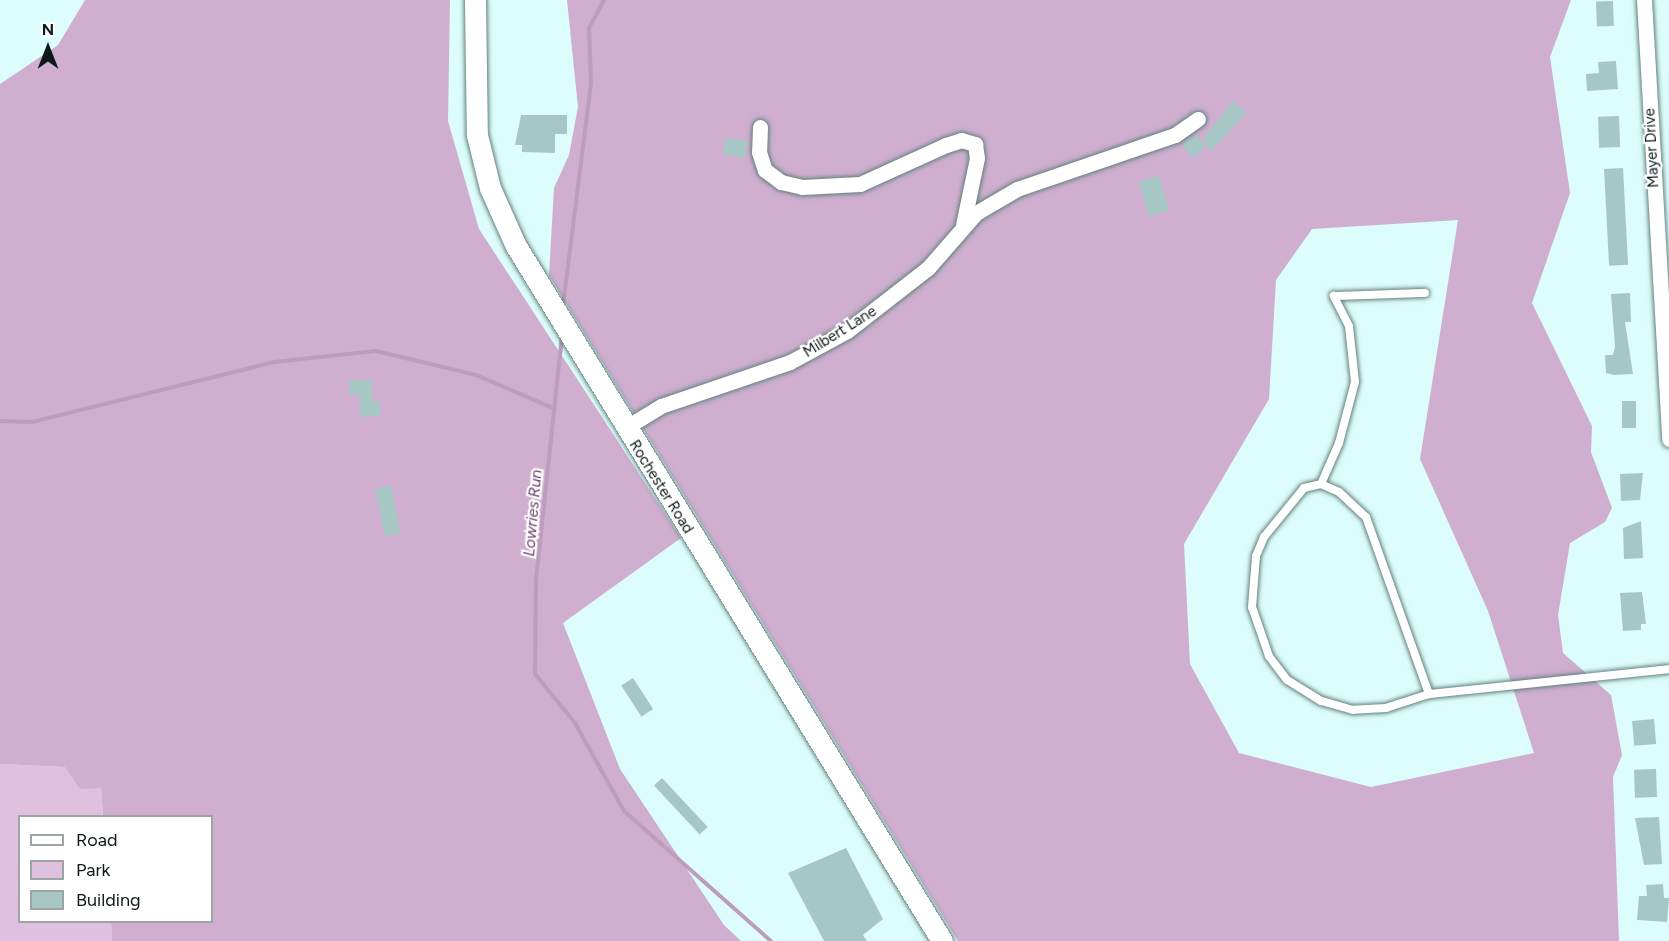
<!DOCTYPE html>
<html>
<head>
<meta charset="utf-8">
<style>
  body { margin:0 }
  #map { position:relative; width:1669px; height:941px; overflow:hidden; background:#dcfdfb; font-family:Figtree,sans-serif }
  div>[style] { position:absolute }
  .green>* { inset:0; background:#dfc0de }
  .forest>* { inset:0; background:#cfaecf }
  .stream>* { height:4px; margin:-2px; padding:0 2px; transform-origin:2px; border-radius:2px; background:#bd9cbd }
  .building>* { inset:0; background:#a7c7c5; transform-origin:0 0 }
  .roads { filter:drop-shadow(0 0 2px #63817f) drop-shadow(0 0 2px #63817f) }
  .lane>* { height:8px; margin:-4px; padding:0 4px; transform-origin:4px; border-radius:4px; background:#fff }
  .street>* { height:15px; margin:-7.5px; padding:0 7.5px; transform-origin:7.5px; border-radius:7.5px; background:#fff }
  .secondary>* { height:21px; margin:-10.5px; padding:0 10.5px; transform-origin:10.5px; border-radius:10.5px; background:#fff }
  span { translate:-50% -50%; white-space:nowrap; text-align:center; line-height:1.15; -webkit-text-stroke:4.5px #fff; paint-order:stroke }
  .street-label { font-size:15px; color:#0d1918 }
  .water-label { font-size:16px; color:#6c406d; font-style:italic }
  .legend { position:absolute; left:18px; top:815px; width:195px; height:108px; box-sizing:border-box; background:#fff; border:2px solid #9ea3a3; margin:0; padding:8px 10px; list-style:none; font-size:18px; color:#0d1918 }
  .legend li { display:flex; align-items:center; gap:12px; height:30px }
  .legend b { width:30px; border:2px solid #9ea3a3 }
  .north { position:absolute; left:18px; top:18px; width:60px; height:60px; -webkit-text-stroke:4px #fff; paint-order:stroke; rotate:0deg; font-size:16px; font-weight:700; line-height:24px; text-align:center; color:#0d1918 }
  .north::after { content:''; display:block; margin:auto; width:21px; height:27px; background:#0d1918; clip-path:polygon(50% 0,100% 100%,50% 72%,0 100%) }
</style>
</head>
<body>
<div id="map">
  <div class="green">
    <i style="clip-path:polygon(0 764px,65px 767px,101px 788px,103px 816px,20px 816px,20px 922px,111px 922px,112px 941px,0 941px)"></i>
  </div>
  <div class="forest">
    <i style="clip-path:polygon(85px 0,450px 0,448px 121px,479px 229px,681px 538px,563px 623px,620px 769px,724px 925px,741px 941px,112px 941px,111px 922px,212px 922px,212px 816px,103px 816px,101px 788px,80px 789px,65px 767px,0 764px,0 84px,58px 45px)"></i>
    <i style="clip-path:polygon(evenodd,567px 0,1571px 0,1550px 57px,1570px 193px,1532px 303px,1592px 426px,1591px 452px,1612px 508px,1605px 522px,1570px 543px,1558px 615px,1563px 653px,1611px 695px,1622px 755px,1613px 777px,1619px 941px,958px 941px,549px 275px,554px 188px,569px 155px,578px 107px,567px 0,1458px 220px,1420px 459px,1488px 611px,1534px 753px,1371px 787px,1239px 753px,1190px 664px,1184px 544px,1269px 399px,1276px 280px,1312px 229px,1458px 220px)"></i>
  </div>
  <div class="stream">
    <i style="left:563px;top:305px;width:224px;rotate:-82.8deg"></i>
    <i style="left:591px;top:83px;width:55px;rotate:-92.1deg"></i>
    <i style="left:589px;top:28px;width:32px;rotate:-62deg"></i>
    <i style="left:562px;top:336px;width:244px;rotate:96.1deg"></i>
    <i style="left:536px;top:579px;width:95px;rotate:90.6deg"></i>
    <i style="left:535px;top:674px;width:63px;rotate:50.8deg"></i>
    <i style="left:575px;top:723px;width:101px;rotate:60.9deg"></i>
    <i style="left:624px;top:811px;width:196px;rotate:41.5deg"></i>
    <i style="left:0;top:421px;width:32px;rotate:2deg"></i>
    <i style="left:32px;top:422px;width:249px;rotate:-13.9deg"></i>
    <i style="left:274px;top:362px;width:103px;rotate:-6.2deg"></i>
    <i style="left:376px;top:351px;width:103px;rotate:13.5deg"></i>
    <i style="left:476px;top:375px;width:86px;rotate:23.3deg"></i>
  </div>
  <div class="building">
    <i style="left:1613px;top:1px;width:25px;height:17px;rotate:88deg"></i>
    <i style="clip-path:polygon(1616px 61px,1618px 89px,1587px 91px,1586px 74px,1599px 73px,1598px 62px)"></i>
    <i style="clip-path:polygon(1232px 102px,1247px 112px,1211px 151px,1202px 140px)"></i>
    <i style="clip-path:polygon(521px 115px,567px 115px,567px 134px,555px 134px,555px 153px,522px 152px,522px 145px,515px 145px)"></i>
    <i style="left:1619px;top:116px;width:31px;height:21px;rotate:88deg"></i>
    <i style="left:1195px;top:134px;width:17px;height:17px;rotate:50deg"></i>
    <i style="left:725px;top:138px;width:23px;height:17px;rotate:7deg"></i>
    <i style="left:1623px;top:168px;width:97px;height:19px;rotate:87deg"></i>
    <i style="left:1159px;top:176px;width:36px;height:21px;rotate:74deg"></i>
    <i style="clip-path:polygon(1630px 293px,1631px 322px,1625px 322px,1633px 374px,1614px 375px,1606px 373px,1605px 355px,1613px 355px,1615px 347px,1611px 294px)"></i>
    <i style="clip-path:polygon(349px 380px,372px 380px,372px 401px,380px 401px,380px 416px,360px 417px,360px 395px,349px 395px)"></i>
    <i style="left:1622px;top:401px;width:14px;height:27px"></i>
    <i style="clip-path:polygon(1643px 473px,1640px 500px,1621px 501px,1620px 474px)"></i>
    <i style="left:391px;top:486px;width:48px;height:16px;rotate:79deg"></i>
    <i style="clip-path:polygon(1641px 521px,1643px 558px,1624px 559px,1623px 528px)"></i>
    <i style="clip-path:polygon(1642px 592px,1646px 624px,1641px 624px,1641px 630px,1623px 631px,1620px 593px)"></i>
    <i style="left:633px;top:678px;width:37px;height:14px;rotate:57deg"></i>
    <i style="left:1654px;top:719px;width:25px;height:22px;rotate:85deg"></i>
    <i style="left:1656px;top:769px;width:28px;height:22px;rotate:88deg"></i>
    <i style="left:662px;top:778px;width:67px;height:11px;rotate:47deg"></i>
    <i style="clip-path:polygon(1659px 817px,1662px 864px,1644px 865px,1635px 818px)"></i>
    <i style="clip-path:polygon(846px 848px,883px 919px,863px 935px,867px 941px,824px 941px,788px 873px)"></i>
    <i style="clip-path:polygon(1663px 884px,1664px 898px,1669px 898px,1667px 922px,1637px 920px,1639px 896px,1647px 896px,1646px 885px)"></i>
  </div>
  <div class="roads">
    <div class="lane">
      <i style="left:1321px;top:484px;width:45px;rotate:-66.3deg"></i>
      <i style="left:1339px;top:443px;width:63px;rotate:-75.3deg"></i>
      <i style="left:1355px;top:382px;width:56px;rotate:-96.1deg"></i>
      <i style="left:1349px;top:326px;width:34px;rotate:-117deg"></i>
      <i style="left:1334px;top:296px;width:91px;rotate:-1.9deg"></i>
      <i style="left:1429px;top:694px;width:45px;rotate:162deg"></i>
      <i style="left:1386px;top:708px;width:33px;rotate:177deg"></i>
      <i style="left:1353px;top:710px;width:33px;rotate:-164deg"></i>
      <i style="left:1321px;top:701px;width:40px;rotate:-148deg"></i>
      <i style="left:1287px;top:680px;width:30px;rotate:-127deg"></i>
      <i style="left:1269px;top:656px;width:52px;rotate:-109.1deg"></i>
      <i style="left:1252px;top:607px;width:51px;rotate:-85.5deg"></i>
      <i style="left:1256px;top:556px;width:21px;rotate:-67deg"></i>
      <i style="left:1264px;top:537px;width:63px;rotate:-50.8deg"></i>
      <i style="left:1304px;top:488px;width:17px;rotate:-13deg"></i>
      <i style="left:1321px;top:484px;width:20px;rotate:24deg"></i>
      <i style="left:1339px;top:492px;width:37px;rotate:43deg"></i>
      <i style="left:1366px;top:517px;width:188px;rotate:70.4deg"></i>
      <i style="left:1429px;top:694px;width:241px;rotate:-5.9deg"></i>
    </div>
    <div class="street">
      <i style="left:1644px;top:0;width:440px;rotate:86.7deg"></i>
      <i style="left:760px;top:127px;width:25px;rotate:92deg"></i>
      <i style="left:759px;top:152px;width:19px;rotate:72deg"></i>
      <i style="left:765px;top:170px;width:20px;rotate:37deg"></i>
      <i style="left:781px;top:182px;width:22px;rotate:13deg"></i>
      <i style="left:802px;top:187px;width:58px;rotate:-3deg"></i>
      <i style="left:860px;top:184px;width:94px;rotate:-24.4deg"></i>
      <i style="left:946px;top:145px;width:16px;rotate:-18deg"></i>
      <i style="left:961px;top:140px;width:15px;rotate:16deg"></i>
      <i style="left:975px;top:144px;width:14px;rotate:82deg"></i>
      <i style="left:977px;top:158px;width:68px;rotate:101.8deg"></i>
      <i style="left:625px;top:428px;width:42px;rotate:-31.4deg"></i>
      <i style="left:661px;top:406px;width:136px;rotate:-18.8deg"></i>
      <i style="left:790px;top:362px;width:65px;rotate:-28.5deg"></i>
      <i style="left:847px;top:331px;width:103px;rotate:-37.9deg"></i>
      <i style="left:928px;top:268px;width:73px;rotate:-48.9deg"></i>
      <i style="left:976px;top:213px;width:48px;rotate:-30.3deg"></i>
      <i style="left:1017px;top:189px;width:167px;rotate:-18.9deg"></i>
      <i style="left:1175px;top:135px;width:28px;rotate:-35deg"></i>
    </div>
    <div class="secondary">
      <i style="left:475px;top:0;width:135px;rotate:89.2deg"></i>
      <i style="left:477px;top:135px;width:55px;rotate:76.2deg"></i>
      <i style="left:490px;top:188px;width:64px;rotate:65.9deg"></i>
      <i style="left:516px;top:246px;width:815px;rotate:58.49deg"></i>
    </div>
  </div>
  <div class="street-label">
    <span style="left:1652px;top:148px;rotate:-93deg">Mayer Drive</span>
    <span style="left:840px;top:332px;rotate:-32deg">Milbert Lane</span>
    <span style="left:661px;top:487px;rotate:58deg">Rochester Road</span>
  </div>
  <div class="water-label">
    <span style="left:533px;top:513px;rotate:-85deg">Lowries Run</span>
  </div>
  <ul class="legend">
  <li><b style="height:8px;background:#fff"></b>Road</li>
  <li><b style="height:16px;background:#dfc0de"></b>Park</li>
  <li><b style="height:16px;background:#a7c7c5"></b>Building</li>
  </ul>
  <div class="north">N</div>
</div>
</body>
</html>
